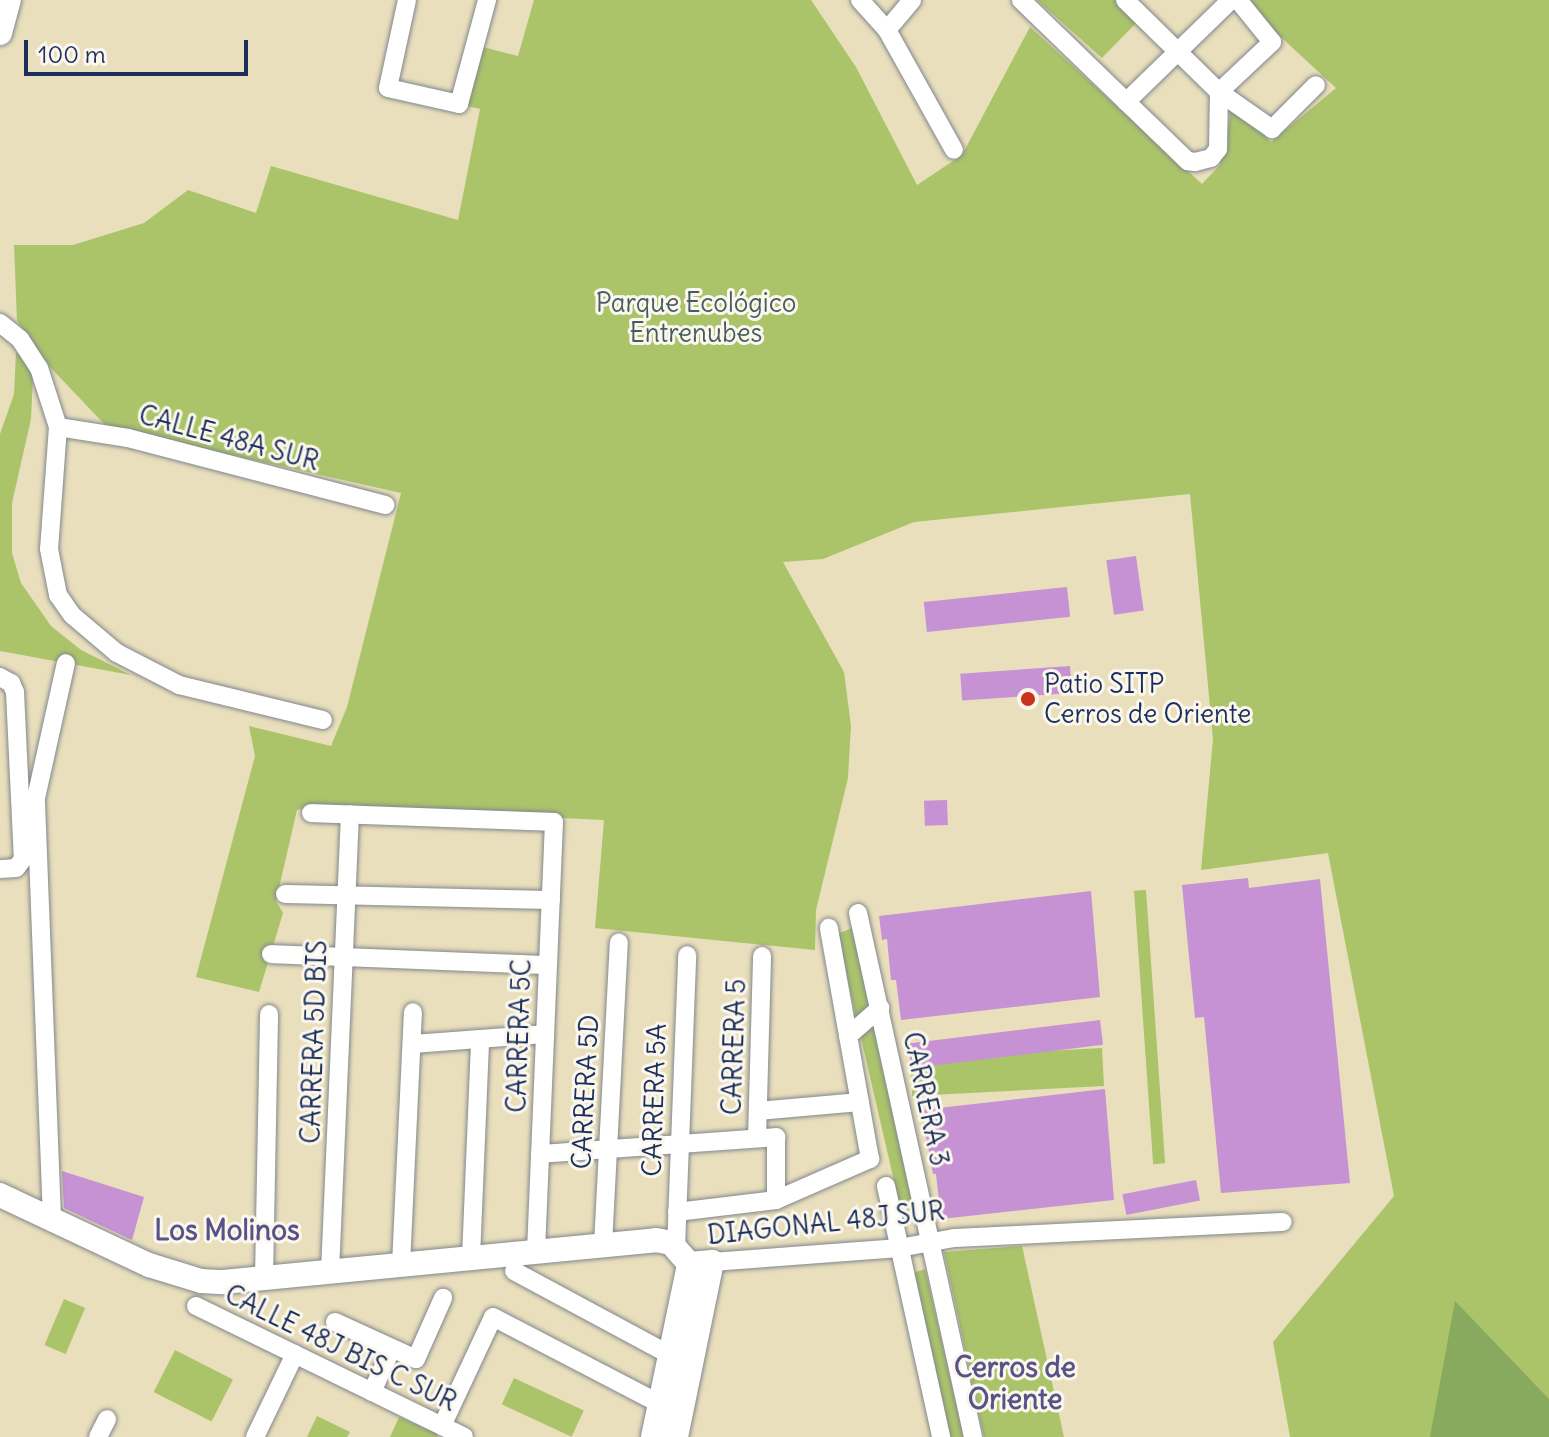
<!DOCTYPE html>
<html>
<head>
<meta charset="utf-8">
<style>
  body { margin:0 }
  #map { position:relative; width:1549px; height:1437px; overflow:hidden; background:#e9dfbc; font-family:Delius,sans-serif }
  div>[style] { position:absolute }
  .green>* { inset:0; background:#abc46a; transform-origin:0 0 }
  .forest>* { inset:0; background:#88aa5e }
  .building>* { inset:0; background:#c692d4; transform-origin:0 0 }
  .roads { filter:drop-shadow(0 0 2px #82878d) drop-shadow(0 0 2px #82878d) }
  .street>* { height:18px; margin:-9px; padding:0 9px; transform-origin:9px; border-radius:9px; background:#fff }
  .secondary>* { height:24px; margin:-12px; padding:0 12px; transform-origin:12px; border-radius:12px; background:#fff }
  .dots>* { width:22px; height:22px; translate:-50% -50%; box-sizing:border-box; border:4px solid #fbf7ec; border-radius:50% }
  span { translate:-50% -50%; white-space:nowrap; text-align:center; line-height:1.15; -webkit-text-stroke:6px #fbf7ec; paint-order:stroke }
  .park-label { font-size:26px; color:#465c62 }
  .street-label { font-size:26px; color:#1b2f5e }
  .poi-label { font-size:26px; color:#1b2f5e }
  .left { translate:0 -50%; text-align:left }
  .neighbourhood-label { font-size:28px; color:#575287; font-weight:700 }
  .scale { position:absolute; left:24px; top:40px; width:224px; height:36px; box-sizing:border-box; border:4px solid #1b2f5e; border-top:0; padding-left:10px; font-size:24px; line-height:28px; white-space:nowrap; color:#1b2f5e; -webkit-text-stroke:6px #fbf7ec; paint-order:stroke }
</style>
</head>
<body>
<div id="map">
  <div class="green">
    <i style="clip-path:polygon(534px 0,811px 0,856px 67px,917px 185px,962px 155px,1030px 27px,1202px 184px,1220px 165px,1233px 102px,1271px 142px,1336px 88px,1244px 3px,1248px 0,1549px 0,1549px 1437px,1290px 1437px,1273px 1342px,1394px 1196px,1328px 853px,1201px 870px,1213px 739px,1190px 494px,914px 522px,823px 559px,783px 562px,844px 672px,851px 726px,848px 778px,816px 910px,815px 950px,595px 928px,604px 820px,313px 806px,297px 810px,276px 901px,283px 913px,259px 992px,196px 977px,255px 756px,249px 726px,331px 746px,347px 707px,401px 493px,107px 427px,49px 366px,17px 321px,14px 245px,73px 245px,144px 223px,188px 190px,256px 213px,271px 166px,458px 220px,480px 109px,463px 105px,479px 46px,518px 56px)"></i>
    <i style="clip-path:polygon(1037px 0,1122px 0,1141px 18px,1102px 58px)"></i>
    <i style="clip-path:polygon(16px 352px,27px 362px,33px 378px,31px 419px,12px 503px,12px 553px,21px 583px,51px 626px,81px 650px,131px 675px,0 651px,0 434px,14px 394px)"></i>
    <i style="left:1146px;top:890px;width:274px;height:12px;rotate:86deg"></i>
    <i style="clip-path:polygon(852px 928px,916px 1221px,904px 1224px,837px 934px)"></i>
    <i style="left:1102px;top:1048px;width:38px;height:192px;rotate:87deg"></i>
    <i style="clip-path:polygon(1022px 1246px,1064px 1437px,984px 1437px,944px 1252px)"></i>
    <i style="clip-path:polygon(925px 1269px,964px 1437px,949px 1437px,913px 1273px)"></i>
    <i style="left:64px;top:1299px;width:23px;height:50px;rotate:23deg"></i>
    <i style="left:175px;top:1350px;width:65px;height:47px;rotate:27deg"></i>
    <i style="left:514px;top:1378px;width:77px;height:29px;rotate:25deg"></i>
    <i style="clip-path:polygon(317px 1416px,350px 1432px,347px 1437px,307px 1437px)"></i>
    <i style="clip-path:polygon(399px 1417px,438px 1434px,437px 1437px,390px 1437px)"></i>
  </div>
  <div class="forest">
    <i style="clip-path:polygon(1455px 1301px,1549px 1399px,1549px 1437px,1430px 1437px)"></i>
  </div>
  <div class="building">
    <i style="left:1136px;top:556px;width:55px;height:30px;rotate:82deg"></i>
    <i style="left:1067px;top:587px;width:30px;height:144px;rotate:84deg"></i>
    <i style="left:1070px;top:666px;width:27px;height:110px;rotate:86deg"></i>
    <i style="left:947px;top:800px;width:25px;height:23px;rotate:88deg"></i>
    <i style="clip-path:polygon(1248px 878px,1249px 888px,1320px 879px,1350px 1183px,1221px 1193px,1204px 1017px,1195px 1018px,1182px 885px)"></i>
    <i style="clip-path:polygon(1091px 891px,1100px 997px,901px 1020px,896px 980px,891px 980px,887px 939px,882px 940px,879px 916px)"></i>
    <i style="left:1100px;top:1020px;width:25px;height:193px;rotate:83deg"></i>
    <i style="clip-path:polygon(1105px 1089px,1114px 1200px,941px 1219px,936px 1174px,933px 1174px,921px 1110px)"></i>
    <i style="clip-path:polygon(62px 1171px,144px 1197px,132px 1240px,64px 1208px)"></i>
    <i style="left:1196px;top:1180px;width:21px;height:75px;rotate:79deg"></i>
  </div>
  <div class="roads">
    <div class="street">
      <i style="left:407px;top:0;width:90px;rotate:102.2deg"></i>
      <i style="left:388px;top:88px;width:73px;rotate:12.7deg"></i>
      <i style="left:459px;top:104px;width:108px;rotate:-74.9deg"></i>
      <i style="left:860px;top:0;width:40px;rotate:48deg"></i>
      <i style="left:887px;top:30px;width:137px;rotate:60.8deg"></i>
      <i style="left:1021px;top:0;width:232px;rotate:44deg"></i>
      <i style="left:1188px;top:161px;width:7px;rotate:8deg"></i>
      <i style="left:1195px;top:162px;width:16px;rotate:-14deg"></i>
      <i style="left:1211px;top:158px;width:11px;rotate:-52deg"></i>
      <i style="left:1218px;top:149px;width:57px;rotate:-89deg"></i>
      <i style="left:1219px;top:92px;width:73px;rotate:-43.3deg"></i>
      <i style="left:1272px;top:42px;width:54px;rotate:-129deg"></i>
      <i style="left:1125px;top:0;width:132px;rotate:44.4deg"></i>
      <i style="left:1219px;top:92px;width:65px;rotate:34.9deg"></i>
      <i style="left:1272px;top:129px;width:62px;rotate:-45deg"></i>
      <i style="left:887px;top:30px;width:39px;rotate:-50deg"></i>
      <i style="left:1126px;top:102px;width:146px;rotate:-44.2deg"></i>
      <i style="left:0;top:323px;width:26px;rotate:39deg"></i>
      <i style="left:20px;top:339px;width:35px;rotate:57deg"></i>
      <i style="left:39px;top:368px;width:62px;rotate:72.1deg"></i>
      <i style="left:58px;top:427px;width:122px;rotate:94.2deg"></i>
      <i style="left:49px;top:549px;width:47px;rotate:78.9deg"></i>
      <i style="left:58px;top:595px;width:24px;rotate:55deg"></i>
      <i style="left:72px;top:615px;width:59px;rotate:40.2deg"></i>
      <i style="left:117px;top:653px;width:70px;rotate:27.3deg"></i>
      <i style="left:179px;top:685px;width:148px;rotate:13.7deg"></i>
      <i style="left:58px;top:427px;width:71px;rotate:8.9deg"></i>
      <i style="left:128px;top:438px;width:266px;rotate:14.6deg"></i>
      <i style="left:0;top:677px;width:13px;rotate:29deg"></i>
      <i style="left:11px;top:683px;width:10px;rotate:66deg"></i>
      <i style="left:15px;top:692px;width:167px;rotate:87.3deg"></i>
      <i style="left:23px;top:859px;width:11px;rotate:128deg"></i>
      <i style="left:16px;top:868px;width:16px;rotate:176deg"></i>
      <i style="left:311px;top:813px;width:243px;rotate:2.1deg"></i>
      <i style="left:554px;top:822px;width:430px;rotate:92.4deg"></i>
      <i style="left:285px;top:894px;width:266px;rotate:1.3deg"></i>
      <i style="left:858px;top:913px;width:536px;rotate:77.62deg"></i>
      <i style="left:271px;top:954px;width:277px;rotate:2.3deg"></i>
      <i style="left:848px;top:1036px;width:43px;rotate:-41.2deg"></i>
      <i style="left:412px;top:1044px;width:133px;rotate:-4.3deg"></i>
      <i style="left:758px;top:1111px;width:102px;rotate:-5deg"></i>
      <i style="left:757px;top:1138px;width:182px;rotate:-88.4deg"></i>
      <i style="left:540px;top:1154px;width:237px;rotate:-4.1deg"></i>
      <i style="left:776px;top:1137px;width:63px;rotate:90deg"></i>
      <i style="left:886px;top:1186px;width:257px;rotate:77.6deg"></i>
      <i style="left:677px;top:1212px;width:100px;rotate:-6.9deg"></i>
      <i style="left:776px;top:1200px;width:103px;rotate:-23.6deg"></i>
      <i style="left:870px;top:1159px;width:235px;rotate:-100.1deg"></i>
      <i style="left:52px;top:1219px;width:421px;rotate:-92.2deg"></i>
      <i style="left:36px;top:798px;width:138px;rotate:-77.5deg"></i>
      <i style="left:603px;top:1245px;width:303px;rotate:-87deg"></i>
      <i style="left:676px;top:1248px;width:293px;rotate:-87.8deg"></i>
      <i style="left:471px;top:1258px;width:219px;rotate:-87.6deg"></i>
      <i style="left:712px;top:1262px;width:188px;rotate:-4.3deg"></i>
      <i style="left:899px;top:1248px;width:56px;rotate:-10.3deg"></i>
      <i style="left:954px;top:1238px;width:329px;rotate:-2.8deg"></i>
      <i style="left:401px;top:1265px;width:253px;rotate:-87.3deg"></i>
      <i style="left:514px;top:1271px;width:177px;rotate:28.3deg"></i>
      <i style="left:330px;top:1272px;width:458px;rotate:-87.5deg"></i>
      <i style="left:264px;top:1278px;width:264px;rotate:-88.9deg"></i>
      <i style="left:196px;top:1306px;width:298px;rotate:26deg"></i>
      <i style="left:335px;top:1322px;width:89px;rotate:24.6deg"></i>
      <i style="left:416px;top:1359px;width:67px;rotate:-66.1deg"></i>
      <i style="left:372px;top:1392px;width:48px;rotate:-65.6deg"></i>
      <i style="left:442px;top:1426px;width:120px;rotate:-64.9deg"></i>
      <i style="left:493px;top:1317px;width:188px;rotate:27.5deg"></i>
      <i style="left:98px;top:1437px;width:20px;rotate:-63deg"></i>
      <i style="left:255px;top:1437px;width:92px;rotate:-64.3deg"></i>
    </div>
    <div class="secondary">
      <i style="left:0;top:33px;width:34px;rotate:-75deg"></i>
      <i style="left:0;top:1195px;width:165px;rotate:25.2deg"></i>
      <i style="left:149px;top:1265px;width:54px;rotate:17.1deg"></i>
      <i style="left:201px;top:1281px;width:22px;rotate:3deg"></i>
      <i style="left:223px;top:1282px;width:435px;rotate:-5.5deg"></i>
      <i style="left:656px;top:1240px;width:15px;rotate:11deg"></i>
      <i style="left:671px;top:1243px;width:28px;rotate:49deg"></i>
      <i style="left:653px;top:1437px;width:177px;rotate:-78.2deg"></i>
      <i style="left:676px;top:1437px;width:179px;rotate:-78.4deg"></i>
      <i style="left:712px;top:1262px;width:23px;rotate:175deg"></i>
    </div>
  </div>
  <div class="dots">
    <i style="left:1028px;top:699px;background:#c8321e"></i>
  </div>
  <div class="park-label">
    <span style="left:696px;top:318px">Parque Ecológico<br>Entrenubes</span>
  </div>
  <div class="street-label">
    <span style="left:229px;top:438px;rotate:15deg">CALLE 48A SUR</span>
    <span style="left:519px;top:1036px;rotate:-88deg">CARRERA 5C</span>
    <span style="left:314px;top:1042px;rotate:-88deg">CARRERA 5D BIS</span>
    <span style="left:734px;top:1047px;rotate:-88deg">CARRERA 5</span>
    <span style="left:585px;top:1092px;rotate:-87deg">CARRERA 5D</span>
    <span style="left:926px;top:1099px;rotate:78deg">CARRERA 3</span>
    <span style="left:654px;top:1100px;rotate:-88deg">CARRERA 5A</span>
    <span style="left:826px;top:1223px;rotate:-6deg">DIAGONAL 48J SUR</span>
    <span style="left:341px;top:1348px;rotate:26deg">CALLE 48J BIS C SUR</span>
  </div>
  <div class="poi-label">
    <span class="left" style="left:1044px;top:699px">Patio SITP<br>Cerros de Oriente</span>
  </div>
  <div class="neighbourhood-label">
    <span style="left:227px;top:1230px">Los Molinos</span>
    <span style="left:1015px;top:1383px">Cerros de<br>Oriente</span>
  </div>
  <div class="scale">100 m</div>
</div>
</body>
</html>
